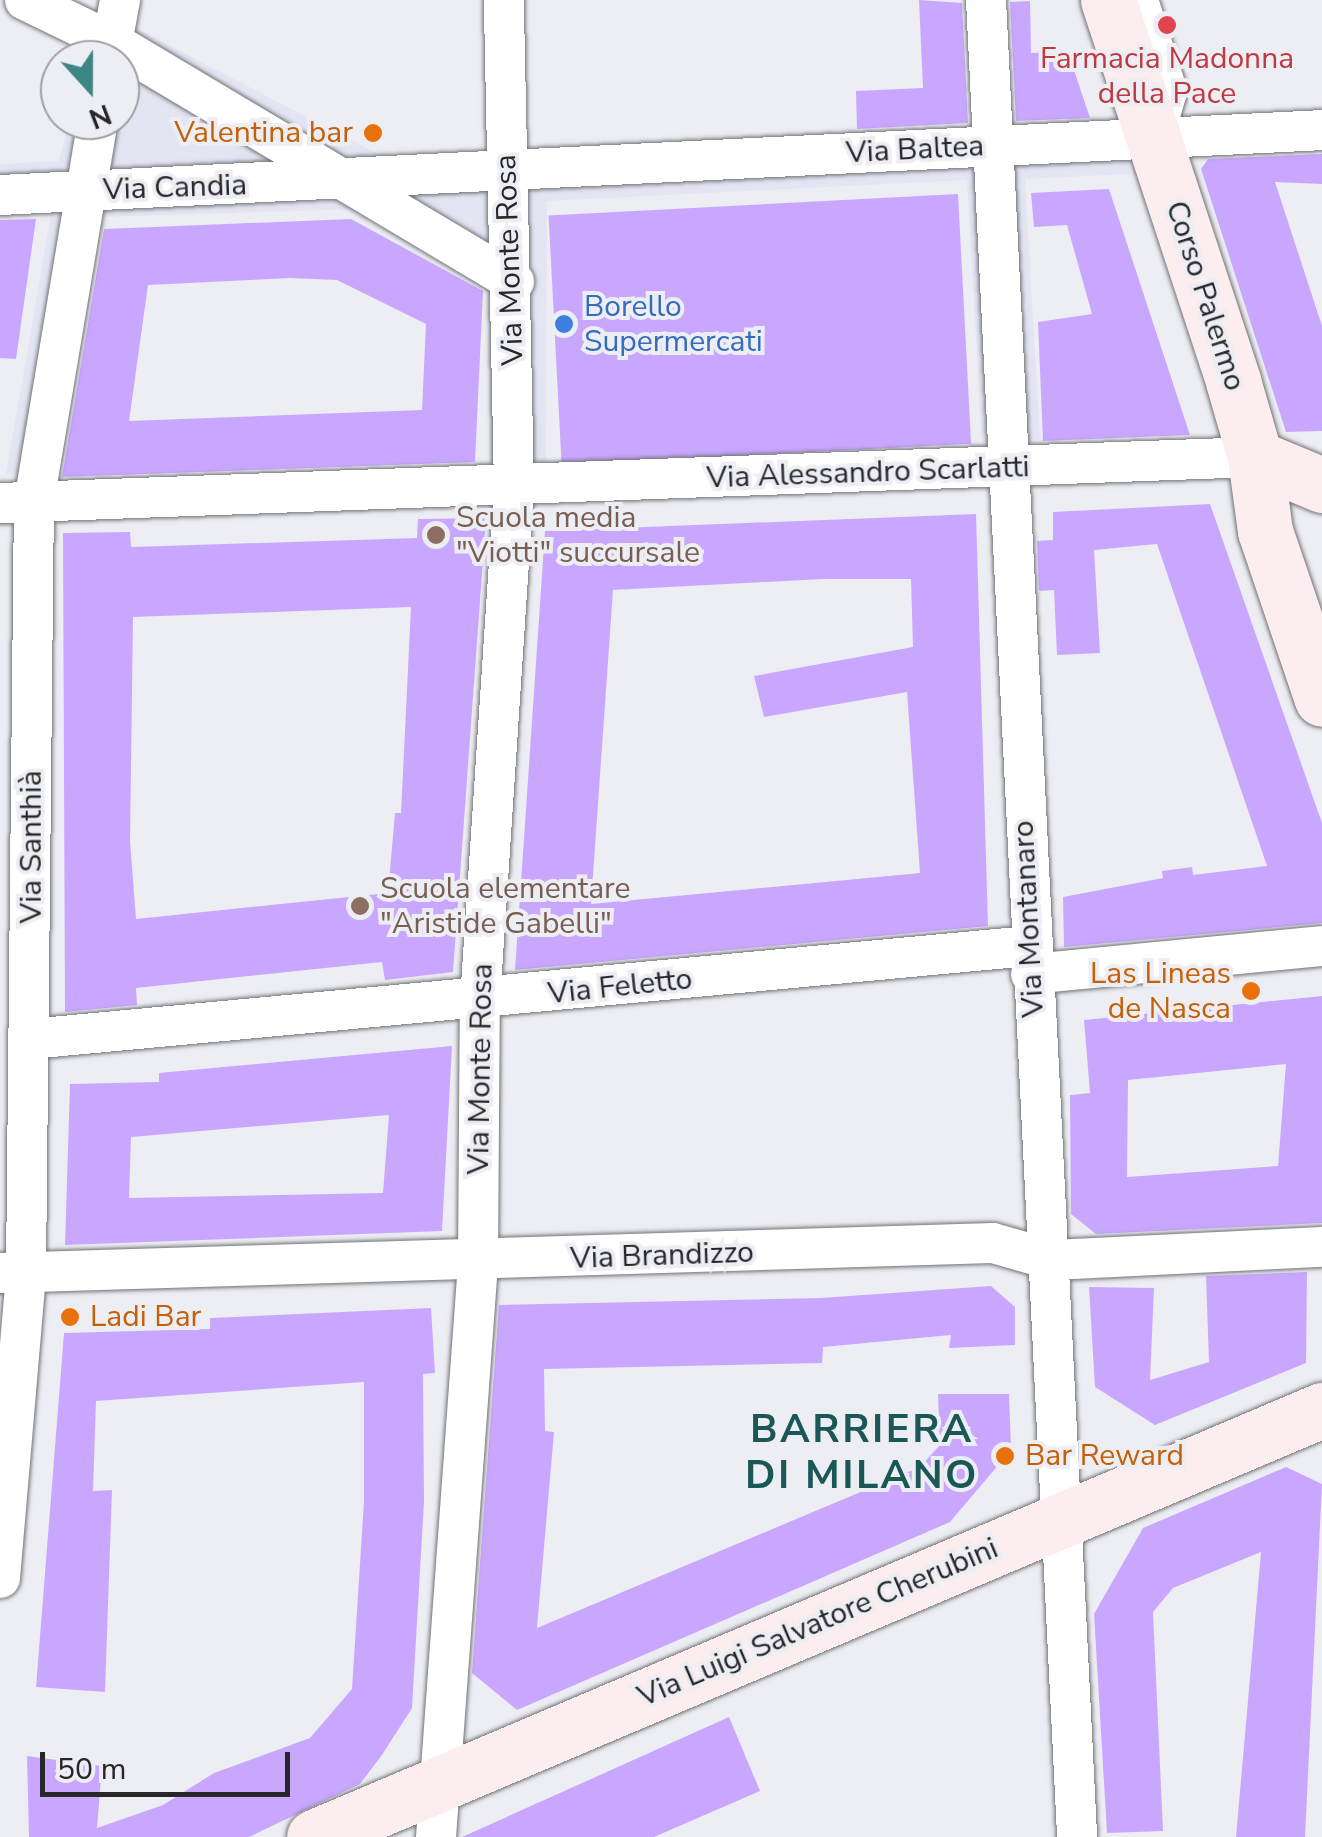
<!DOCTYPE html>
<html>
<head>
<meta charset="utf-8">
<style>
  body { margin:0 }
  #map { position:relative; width:1322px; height:1837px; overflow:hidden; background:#edeef3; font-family:"Nunito Sans",sans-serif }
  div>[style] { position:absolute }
  .built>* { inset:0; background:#e3e5f3 }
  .building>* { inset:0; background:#caa7ff; transform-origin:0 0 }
  .roads { filter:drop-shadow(0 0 2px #717277) drop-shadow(0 0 2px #717277) }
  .street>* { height:40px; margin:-20px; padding:0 20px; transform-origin:20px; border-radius:20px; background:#fff }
  .secondary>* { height:55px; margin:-27.5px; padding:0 27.5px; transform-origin:27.5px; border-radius:27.5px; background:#fceeee }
  .dots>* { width:28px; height:28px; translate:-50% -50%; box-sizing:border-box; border:5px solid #edeef3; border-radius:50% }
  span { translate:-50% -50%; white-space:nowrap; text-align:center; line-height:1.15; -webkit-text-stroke:8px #edeef3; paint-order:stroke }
  .health-label { font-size:30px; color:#be3a42 }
  .food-label { font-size:30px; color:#c56008 }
  .right { translate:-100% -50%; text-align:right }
  .left { translate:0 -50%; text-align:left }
  .street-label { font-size:30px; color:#27272a }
  .shop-label { font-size:30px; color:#366cbe }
  .education-label { font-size:30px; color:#785e54 }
  .district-label { font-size:40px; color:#1b5757; font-weight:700; letter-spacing:2.5px }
  .north { position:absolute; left:40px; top:40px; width:100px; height:100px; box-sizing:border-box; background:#edeef3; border:2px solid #9e9ea3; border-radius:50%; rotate:159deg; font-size:28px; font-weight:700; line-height:40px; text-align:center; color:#27272a }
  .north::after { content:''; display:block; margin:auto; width:35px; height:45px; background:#3e8686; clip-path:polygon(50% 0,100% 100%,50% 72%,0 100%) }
  .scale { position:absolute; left:40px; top:1752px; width:250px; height:45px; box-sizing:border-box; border:5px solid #27272a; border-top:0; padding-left:12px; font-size:30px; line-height:35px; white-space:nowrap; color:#27272a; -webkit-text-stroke:8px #edeef3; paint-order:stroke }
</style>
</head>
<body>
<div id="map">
  <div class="built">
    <i style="clip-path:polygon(95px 7px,382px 156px,1114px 120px,1131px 174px,1025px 179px,1040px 439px,982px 441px,967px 180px,547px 201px,546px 461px,490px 462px,489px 278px,366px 209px,99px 217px,59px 476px,6px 474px,52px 209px,0 211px,0 164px,59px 161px,69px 120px,120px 120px,120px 60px,83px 60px)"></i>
  </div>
  <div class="building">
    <i style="clip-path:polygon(919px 0,962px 3px,968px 123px,857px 129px,856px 91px,923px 88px)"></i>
    <i style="clip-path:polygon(1030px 1px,1031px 53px,1068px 52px,1090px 118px,1016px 121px,1010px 2px)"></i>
    <i style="clip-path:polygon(1322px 154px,1322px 184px,1275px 182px,1322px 326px,1322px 431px,1286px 432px,1201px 169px,1208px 159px)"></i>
    <i style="clip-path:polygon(1109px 189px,1190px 435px,1043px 441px,1038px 322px,1092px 314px,1067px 225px,1034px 227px,1031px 193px)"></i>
    <i style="left:958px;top:194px;width:250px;height:410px;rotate:87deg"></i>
    <i style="clip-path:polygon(36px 219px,16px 359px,0 358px,0 220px)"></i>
    <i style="clip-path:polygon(evenodd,351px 219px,483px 291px,475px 462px,62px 477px,104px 229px,351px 219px,290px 278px,337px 280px,426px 324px,422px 410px,129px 421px,148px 285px,290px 278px)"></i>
    <i style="clip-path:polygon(1210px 504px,1322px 823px,1322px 923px,1064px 947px,1063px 897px,1163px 878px,1162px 871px,1192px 867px,1193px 875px,1267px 866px,1157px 544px,1094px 550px,1100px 653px,1057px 655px,1054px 590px,1039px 591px,1037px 541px,1053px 540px,1053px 512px)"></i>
    <i style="clip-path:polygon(evenodd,976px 514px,988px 926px,515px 970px,545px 531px,976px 514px,823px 579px,911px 579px,913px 647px,754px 676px,764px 717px,907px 692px,920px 873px,591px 904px,613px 590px,823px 579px)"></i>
    <i style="clip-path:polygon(evenodd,486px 518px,453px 972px,385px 980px,382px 962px,136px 988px,137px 1005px,65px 1012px,63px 533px,130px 532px,131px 547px,417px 538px,418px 519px,486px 518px,411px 607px,401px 813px,395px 813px,388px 893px,136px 919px,130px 841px,133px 617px,411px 607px)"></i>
    <i style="clip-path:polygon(evenodd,1322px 996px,1322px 1223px,1096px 1234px,1071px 1214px,1070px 1095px,1090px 1093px,1084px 1020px,1322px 996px,1286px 1064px,1278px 1166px,1127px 1177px,1128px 1080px,1286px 1064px)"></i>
    <i style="clip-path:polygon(evenodd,452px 1046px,442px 1231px,65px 1245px,70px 1084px,159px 1082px,159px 1073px,452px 1046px,389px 1115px,383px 1193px,129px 1198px,131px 1137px,389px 1115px)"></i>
    <i style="clip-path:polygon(1307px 1272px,1306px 1363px,1155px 1425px,1095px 1387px,1089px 1287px,1154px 1288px,1150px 1380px,1209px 1362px,1206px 1276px)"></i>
    <i style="clip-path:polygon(991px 1286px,1015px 1307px,1015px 1345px,949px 1348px,951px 1335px,823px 1347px,822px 1363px,544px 1369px,545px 1431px,554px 1432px,537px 1628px,920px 1467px,940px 1445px,938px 1394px,1009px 1394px,1011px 1450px,950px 1522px,517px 1710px,472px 1673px,499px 1305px,821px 1298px)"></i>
    <i style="clip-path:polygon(431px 1308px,435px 1373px,423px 1374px,424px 1502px,412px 1708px,382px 1755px,360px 1784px,249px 1837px,29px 1837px,27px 1756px,102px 1766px,97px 1828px,163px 1805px,214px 1773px,310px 1738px,352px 1689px,364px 1501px,364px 1382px,96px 1401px,93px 1491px,112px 1490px,105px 1692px,36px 1687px,64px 1333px,210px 1329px,210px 1318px)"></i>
    <i style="clip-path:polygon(1286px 1467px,1322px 1484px,1305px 1837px,1236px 1837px,1261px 1552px,1173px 1588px,1153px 1612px,1163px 1831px,1107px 1833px,1094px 1614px,1143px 1528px)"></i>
    <i style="clip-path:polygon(729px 1717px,760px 1791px,654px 1837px,462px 1837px)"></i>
  </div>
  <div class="roads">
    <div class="street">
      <i style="left:25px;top:0;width:97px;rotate:25.8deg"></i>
      <i style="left:112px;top:42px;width:468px;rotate:30.8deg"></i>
      <i style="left:986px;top:0;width:1839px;rotate:87.16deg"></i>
      <i style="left:1138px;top:0;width:96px;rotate:72.3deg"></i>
      <i style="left:1167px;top:91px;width:47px;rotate:106.1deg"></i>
      <i style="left:109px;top:60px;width:61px;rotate:-79.6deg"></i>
      <i style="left:0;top:195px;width:1324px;rotate:-2.81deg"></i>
      <i style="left:0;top:503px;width:1256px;rotate:-2.1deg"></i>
      <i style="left:1031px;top:974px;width:292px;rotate:-5.5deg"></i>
      <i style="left:30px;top:1039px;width:1003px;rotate:-5.32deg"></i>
      <i style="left:0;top:1273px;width:993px;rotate:-1.73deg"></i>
      <i style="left:993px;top:1243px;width:62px;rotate:15.8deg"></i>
      <i style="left:1053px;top:1260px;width:269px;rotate:-2.8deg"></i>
      <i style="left:0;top:1578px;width:306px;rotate:-85.1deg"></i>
      <i style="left:26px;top:1273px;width:771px;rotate:-89.41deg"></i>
      <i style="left:34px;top:502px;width:387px;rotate:-80.5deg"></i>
      <i style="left:436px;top:1837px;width:575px;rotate:-85.81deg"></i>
      <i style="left:478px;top:1264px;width:263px;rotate:-89.6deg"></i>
      <i style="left:480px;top:1001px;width:515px;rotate:-86.22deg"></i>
      <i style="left:514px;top:487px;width:487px;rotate:-91.2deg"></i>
    </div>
    <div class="secondary">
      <i style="left:1108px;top:0;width:401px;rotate:71.8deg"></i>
      <i style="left:1233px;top:381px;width:79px;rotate:73.9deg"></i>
      <i style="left:1255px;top:457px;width:75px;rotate:82.3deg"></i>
      <i style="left:1265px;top:531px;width:177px;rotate:71.3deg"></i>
      <i style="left:1255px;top:457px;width:73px;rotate:22.7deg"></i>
      <i style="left:314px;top:1837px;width:1095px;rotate:-22.96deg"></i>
    </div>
  </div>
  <div class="dots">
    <i style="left:1167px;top:25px;background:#e0444e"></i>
    <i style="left:373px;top:133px;background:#e8710a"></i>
    <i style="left:564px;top:324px;background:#3f7fe0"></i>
    <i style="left:436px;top:535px;background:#8d6e63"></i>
    <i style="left:360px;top:906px;background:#8d6e63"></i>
    <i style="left:1251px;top:991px;background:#e8710a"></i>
    <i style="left:70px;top:1317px;background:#e8710a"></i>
    <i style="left:1005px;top:1456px;background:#e8710a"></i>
  </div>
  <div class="health-label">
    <span style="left:1167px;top:76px">Farmacia Madonna<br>della Pace</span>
  </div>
  <div class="food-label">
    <span class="right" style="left:353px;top:133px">Valentina bar</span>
    <span class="right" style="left:1231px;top:991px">Las Lineas<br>de Nasca</span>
    <span class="left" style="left:90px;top:1317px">Ladi Bar</span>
    <span class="left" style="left:1025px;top:1456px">Bar Reward</span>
  </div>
  <div class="street-label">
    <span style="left:915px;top:150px;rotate:-3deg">Via Baltea</span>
    <span style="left:175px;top:188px;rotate:-2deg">Via Candia</span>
    <span style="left:510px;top:260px;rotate:-92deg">Via Monte Rosa</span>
    <span style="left:1205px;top:296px;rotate:72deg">Corso Palermo</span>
    <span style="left:868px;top:473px;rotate:-2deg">Via Alessandro Scarlatti</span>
    <span style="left:32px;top:847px;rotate:-90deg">Via Santhià</span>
    <span style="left:1029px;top:919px;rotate:-93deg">Via Montanaro</span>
    <span style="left:620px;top:987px;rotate:-6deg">Via Feletto</span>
    <span style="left:481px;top:1069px;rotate:-89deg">Via Monte Rosa</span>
    <span style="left:662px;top:1256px;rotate:-2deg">Via Brandizzo</span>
    <span style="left:818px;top:1623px;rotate:-23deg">Via Luigi Salvatore Cherubini</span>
  </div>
  <div class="shop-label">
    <span class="left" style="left:584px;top:324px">Borello<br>Supermercati</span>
  </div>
  <div class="education-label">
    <span class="left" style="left:456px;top:535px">Scuola media<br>"Viotti" succursale</span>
    <span class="left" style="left:380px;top:906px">Scuola elementare<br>"Aristide Gabelli"</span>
  </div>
  <div class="district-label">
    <span style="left:862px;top:1452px">BARRIERA<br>DI MILANO</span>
  </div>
  <div class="north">N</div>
  <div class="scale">50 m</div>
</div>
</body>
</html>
